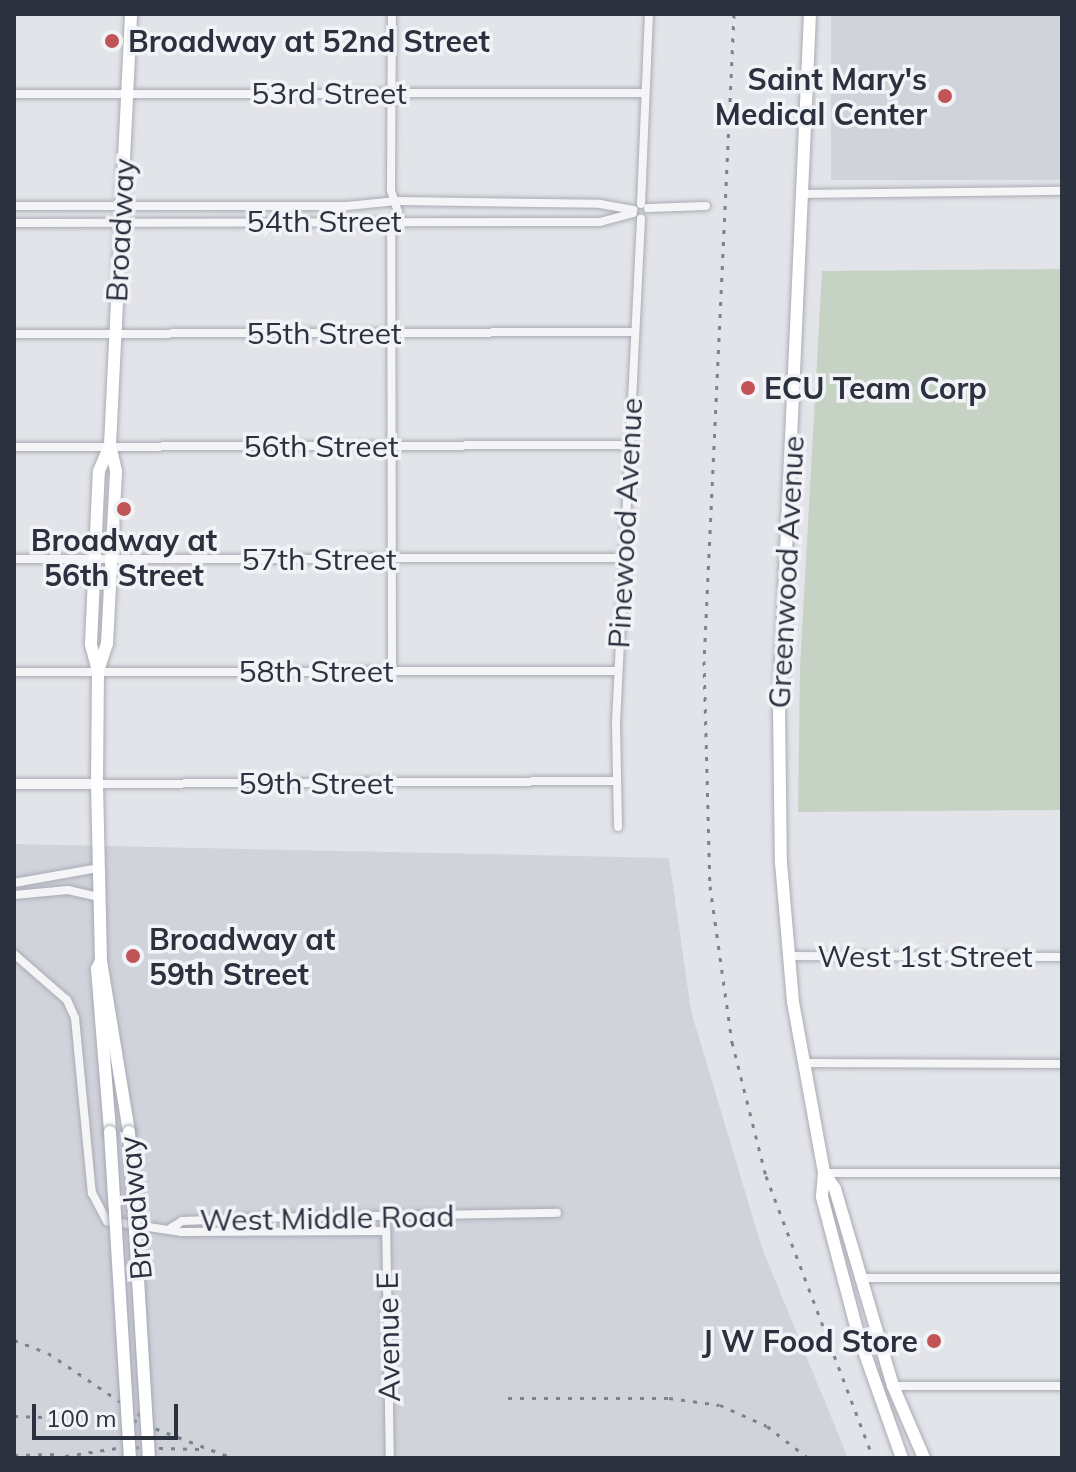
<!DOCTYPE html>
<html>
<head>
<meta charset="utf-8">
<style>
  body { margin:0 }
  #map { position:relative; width:1076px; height:1472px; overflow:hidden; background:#e2e4e9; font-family:Mulish,sans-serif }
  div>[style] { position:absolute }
  .built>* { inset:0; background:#d1d3db; transform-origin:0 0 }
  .green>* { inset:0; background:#c6d2c4 }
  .roads { filter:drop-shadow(0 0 2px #a8abb3) drop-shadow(0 0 2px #a8abb3) }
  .minor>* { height:8px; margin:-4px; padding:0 4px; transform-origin:4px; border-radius:4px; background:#f5f5f8 }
  .tertiary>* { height:10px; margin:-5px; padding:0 5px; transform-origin:5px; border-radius:5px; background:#f5f5f8 }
  .secondary>* { height:12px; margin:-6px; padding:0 6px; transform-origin:6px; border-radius:6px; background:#fff }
  .primary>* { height:12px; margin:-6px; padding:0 6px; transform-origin:6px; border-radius:6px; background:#fff }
  .rail>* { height:3px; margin-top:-1.5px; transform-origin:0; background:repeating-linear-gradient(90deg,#7d8291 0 4px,transparent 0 12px) }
  .bridges { filter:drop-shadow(0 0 2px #a3a7b4) drop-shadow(0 0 2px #a3a7b4) }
  .primary-bridge>* { height:12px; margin:-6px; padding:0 6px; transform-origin:6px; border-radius:6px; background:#fff }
  .dots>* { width:22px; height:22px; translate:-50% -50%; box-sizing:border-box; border:4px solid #f2f3f7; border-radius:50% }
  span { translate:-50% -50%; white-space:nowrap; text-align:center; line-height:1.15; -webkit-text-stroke:7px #f2f3f7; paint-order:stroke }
  .poi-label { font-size:30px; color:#2c313f; font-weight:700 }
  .left { translate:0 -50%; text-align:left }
  .right { translate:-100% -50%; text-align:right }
  .street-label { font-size:30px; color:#2c313f }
  .frame { position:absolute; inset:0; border:16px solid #2c313f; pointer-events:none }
  .scale { position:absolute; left:32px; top:1404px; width:146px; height:36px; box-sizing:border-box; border:4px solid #2c313f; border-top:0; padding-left:10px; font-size:24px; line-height:28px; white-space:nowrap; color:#2c313f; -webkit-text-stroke:6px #f2f3f7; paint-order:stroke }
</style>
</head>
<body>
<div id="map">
  <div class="built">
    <i style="left:831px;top:14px;width:231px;height:166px"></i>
    <i style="clip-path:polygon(14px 844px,669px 858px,691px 1011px,762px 1248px,848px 1458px,14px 1458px)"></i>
  </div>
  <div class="green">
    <i style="clip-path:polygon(1062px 269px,1062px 810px,798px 812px,800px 668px,822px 271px)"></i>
  </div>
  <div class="roads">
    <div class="minor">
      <i style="left:14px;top:94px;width:631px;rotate:-0.09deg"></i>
      <i style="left:803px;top:194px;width:259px;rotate:-0.7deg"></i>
      <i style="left:641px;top:204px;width:190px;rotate:-87.6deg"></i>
      <i style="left:14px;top:206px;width:333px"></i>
      <i style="left:347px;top:206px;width:50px;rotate:-5.7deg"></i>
      <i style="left:397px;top:201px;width:203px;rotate:0.8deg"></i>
      <i style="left:600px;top:204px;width:34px;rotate:10deg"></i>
      <i style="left:648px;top:208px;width:58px;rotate:-2deg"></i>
      <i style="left:14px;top:223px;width:586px;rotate:-0.1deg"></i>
      <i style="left:600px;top:222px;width:34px;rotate:-15deg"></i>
      <i style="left:14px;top:334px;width:620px;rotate:-0.18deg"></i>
      <i style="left:14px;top:447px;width:615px;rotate:-0.19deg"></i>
      <i style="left:14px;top:559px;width:610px;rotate:-0.09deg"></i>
      <i style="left:14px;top:672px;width:604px;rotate:-0.09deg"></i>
      <i style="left:392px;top:672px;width:436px;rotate:-90.1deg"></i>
      <i style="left:391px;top:236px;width:25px;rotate:-74deg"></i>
      <i style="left:398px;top:212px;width:23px;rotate:-108deg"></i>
      <i style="left:391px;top:190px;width:176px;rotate:-89.7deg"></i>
      <i style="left:97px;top:784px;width:520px;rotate:-0.33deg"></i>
      <i style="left:618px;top:827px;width:104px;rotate:-91.1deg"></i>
      <i style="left:616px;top:723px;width:505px;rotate:-87.16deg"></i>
      <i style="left:14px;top:883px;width:85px;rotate:-10.1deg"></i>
      <i style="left:14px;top:895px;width:54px;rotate:-5.3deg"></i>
      <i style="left:68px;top:890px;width:32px;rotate:13deg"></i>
      <i style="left:14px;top:954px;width:70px;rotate:41deg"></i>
      <i style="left:67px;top:1000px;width:20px;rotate:66deg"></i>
      <i style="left:75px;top:1018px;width:176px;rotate:84.5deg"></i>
      <i style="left:92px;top:1193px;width:32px;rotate:62deg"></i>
      <i style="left:107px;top:1221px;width:76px;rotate:8.3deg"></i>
      <i style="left:182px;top:1232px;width:204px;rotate:-0.3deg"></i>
      <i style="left:788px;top:956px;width:274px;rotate:0.2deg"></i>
      <i style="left:802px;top:1063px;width:260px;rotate:0.2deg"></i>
      <i style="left:824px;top:1173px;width:238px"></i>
      <i style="left:386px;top:1216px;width:242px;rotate:89.1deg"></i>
      <i style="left:171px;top:1228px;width:13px;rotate:-32deg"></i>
      <i style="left:182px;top:1221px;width:80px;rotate:-2.1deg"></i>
      <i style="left:262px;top:1218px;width:295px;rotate:-1deg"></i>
      <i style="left:859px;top:1278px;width:203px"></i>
      <i style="left:893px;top:1386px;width:169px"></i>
    </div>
    <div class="tertiary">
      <i style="left:14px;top:784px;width:83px"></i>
    </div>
    <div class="secondary">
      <i style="left:810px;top:14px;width:695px;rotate:92.56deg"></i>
      <i style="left:779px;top:708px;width:154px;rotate:89.3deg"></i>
      <i style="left:781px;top:862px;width:141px;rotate:85.1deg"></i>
      <i style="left:793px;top:1002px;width:174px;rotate:79.7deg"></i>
      <i style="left:824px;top:1173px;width:24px;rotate:95deg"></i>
      <i style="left:822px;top:1197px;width:142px;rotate:75.3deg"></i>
      <i style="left:858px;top:1334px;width:132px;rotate:70.5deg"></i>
      <i style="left:824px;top:1173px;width:19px;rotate:55deg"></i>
      <i style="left:835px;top:1189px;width:205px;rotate:73.6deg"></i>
      <i style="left:893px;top:1386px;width:78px;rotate:66.7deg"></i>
    </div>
    <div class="primary">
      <i style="left:98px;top:671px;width:28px;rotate:-105deg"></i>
      <i style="left:91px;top:644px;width:173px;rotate:-87.4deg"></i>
      <i style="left:99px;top:471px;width:28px;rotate:-67deg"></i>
      <i style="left:101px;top:961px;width:9px;rotate:117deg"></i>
      <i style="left:97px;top:969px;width:164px;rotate:85.4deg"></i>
      <i style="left:129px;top:1132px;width:173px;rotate:-99.3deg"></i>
      <i style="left:101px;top:961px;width:177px;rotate:-91.3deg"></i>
      <i style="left:97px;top:784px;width:113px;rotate:-89.5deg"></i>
      <i style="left:98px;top:671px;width:28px;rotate:-72deg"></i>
      <i style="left:107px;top:644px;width:173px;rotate:-87deg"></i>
      <i style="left:116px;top:471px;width:27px;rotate:-103deg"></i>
      <i style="left:110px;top:445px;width:432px;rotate:-87.2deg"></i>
    </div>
  </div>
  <div class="rail">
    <i style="left:734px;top:14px;width:648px;rotate:92.65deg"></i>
    <i style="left:704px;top:661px;width:225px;rotate:88.5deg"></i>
    <i style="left:710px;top:886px;width:158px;rotate:82deg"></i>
    <i style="left:732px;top:1042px;width:138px;rotate:75.8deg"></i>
    <i style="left:766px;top:1176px;width:302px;rotate:69.2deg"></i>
    <i style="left:14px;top:1340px;width:36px;rotate:21deg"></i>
    <i style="left:48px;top:1353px;width:115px;rotate:34deg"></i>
    <i style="left:508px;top:1398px;width:161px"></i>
    <i style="left:669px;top:1398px;width:51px;rotate:7.8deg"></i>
    <i style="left:720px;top:1405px;width:51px;rotate:24.1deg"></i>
    <i style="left:767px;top:1426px;width:52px;rotate:38deg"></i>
    <i style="left:14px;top:1416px;width:119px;rotate:1.9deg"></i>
    <i style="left:133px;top:1420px;width:107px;rotate:20.8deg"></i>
    <i style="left:14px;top:1455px;width:48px;rotate:-1.2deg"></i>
    <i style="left:53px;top:1458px;width:71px;rotate:-8.9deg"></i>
    <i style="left:123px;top:1447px;width:76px;rotate:1.5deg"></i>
  </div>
  <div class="bridges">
    <div class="primary-bridge">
      <i style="left:110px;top:1132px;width:327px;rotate:86.5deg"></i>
      <i style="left:129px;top:1132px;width:327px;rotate:86.5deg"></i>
    </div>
  </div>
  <div class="dots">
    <i style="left:112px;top:41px;background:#c15457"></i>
    <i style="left:945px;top:96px;background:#c15457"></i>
    <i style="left:748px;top:388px;background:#c15457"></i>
    <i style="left:124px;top:509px;background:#c15457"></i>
    <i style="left:133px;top:956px;background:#c15457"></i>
    <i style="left:934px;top:1341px;background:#c15457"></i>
  </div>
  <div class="poi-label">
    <span class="left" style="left:128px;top:41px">Broadway at 52nd Street</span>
    <span class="right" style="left:927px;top:96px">Saint Mary's<br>Medical Center</span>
    <span class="left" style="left:764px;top:388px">ECU Team Corp</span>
    <span style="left:124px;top:557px">Broadway at<br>56th Street</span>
    <span class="left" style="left:149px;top:956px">Broadway at<br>59th Street</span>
    <span class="right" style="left:918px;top:1341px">J W Food Store</span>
  </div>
  <div class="street-label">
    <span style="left:329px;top:93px">53rd Street</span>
    <span style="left:324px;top:221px">54th Street</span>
    <span style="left:120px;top:230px;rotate:-87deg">Broadway</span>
    <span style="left:324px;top:333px">55th Street</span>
    <span style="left:321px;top:446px">56th Street</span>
    <span style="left:625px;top:523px;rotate:-87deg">Pinewood Avenue</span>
    <span style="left:319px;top:559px">57th Street</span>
    <span style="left:786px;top:572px;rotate:-87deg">Greenwood Avenue</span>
    <span style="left:316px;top:671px">58th Street</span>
    <span style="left:316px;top:783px">59th Street</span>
    <span style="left:925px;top:956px">West 1st Street</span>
    <span style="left:135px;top:1208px;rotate:-95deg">Broadway</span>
    <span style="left:327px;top:1218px;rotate:-1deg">West Middle Road</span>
    <span style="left:388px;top:1337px;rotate:-91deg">Avenue E</span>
  </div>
  <div class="frame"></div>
  <div class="scale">100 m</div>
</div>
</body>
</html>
